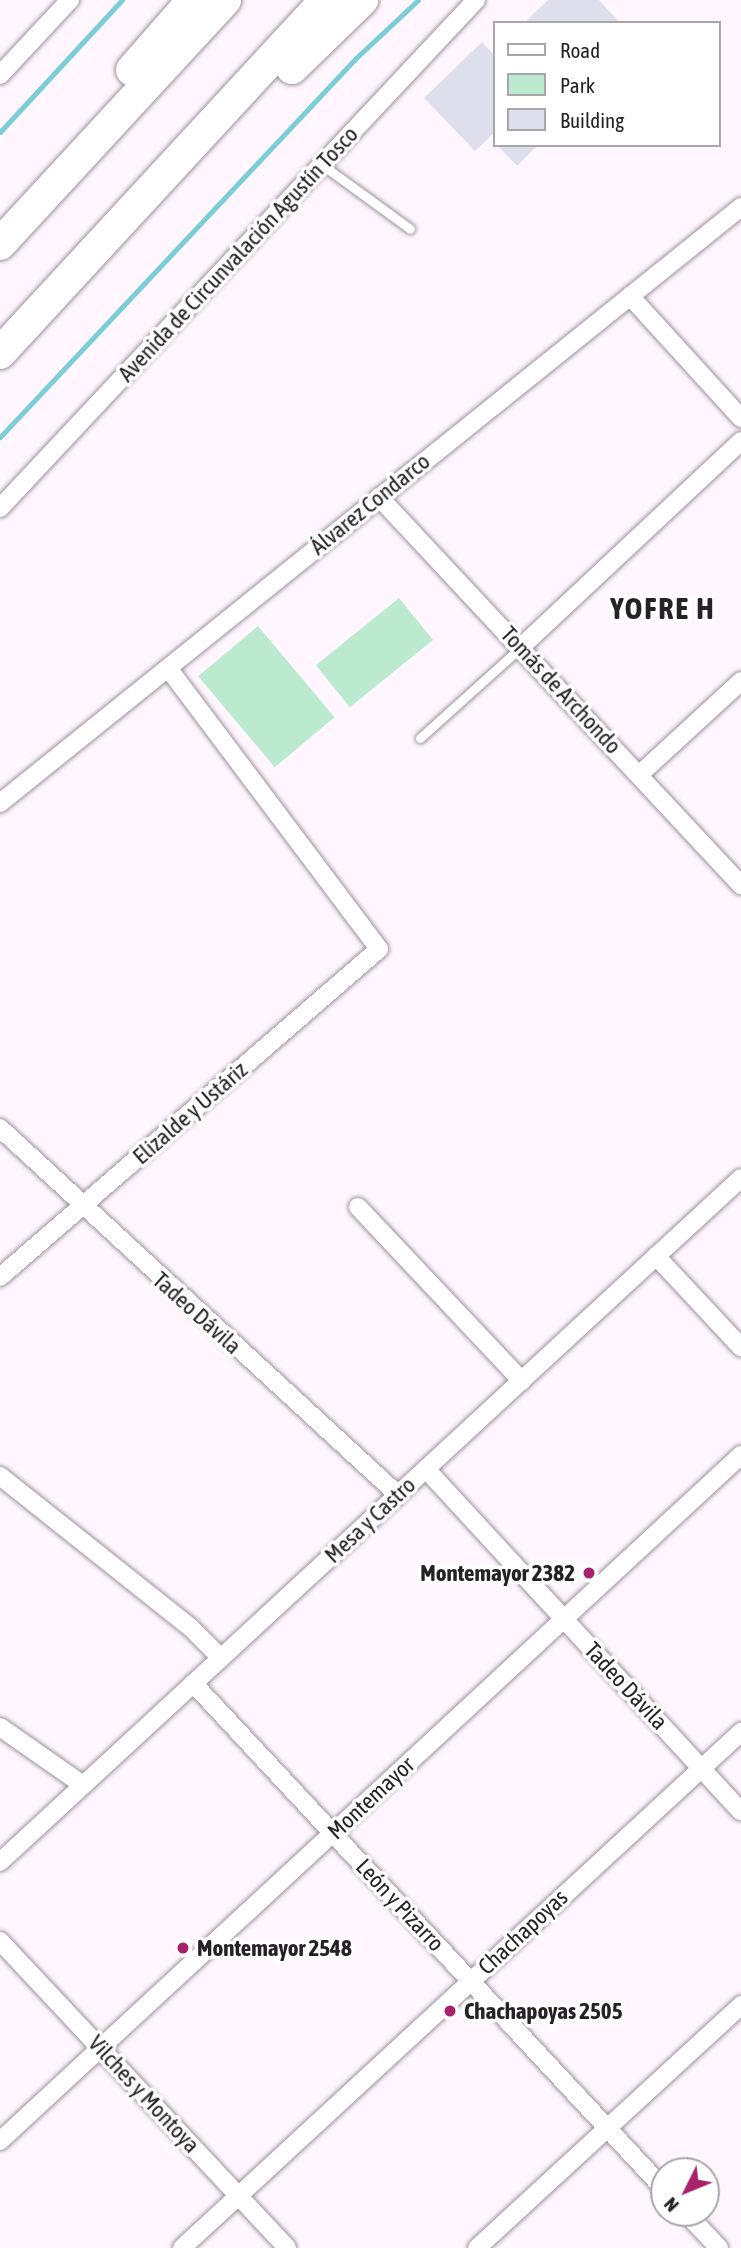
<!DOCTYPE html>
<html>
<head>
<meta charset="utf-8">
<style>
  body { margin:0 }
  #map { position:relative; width:741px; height:2248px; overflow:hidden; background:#fff6ff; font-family:"Asap Condensed",sans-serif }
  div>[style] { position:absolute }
  .green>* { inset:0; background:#bbeace; transform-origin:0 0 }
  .stream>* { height:5px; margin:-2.5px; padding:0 2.5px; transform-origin:2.5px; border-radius:2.5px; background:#7bcdd8 }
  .building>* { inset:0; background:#dedfed }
  .roads { filter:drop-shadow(0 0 2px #9c929c) drop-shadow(0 0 2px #9c929c) }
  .lane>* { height:9px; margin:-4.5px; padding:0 4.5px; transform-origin:4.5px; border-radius:4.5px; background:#fff }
  .street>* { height:18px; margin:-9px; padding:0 9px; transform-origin:9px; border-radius:9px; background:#fff }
  .highway>* { height:32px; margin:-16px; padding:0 16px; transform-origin:16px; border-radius:16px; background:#fff }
  .dots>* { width:19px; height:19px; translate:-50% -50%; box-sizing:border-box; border:4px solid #fff; border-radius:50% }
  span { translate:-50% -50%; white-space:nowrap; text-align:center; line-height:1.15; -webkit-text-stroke:7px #fff; paint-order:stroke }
  .street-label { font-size:23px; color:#252125 }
  .poi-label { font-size:23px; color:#252125; font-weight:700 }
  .right { translate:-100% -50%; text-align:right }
  .left { translate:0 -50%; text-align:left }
  .district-label { font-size:30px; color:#252125; font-weight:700; letter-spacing:2px }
  .legend { position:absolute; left:493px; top:21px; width:228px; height:126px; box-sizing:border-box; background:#fff; border:2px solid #a8a6a8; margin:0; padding:9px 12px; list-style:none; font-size:21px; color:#252125 }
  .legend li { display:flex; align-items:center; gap:14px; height:35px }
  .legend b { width:35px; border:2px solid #a8a6a8 }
  .north { position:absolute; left:650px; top:2157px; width:70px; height:70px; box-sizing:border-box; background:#fff; border:2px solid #a8a6a8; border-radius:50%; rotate:227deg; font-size:19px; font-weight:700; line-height:28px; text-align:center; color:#252125 }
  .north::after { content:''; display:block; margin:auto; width:24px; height:32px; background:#a7216b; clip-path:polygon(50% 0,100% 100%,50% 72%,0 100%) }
</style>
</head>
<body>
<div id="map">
  <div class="green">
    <i style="left:399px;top:598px;width:54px;height:107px;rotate:51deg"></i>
    <i style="left:258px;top:626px;width:119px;height:78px;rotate:50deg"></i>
  </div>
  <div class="stream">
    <i style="left:0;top:132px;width:180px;rotate:-47.3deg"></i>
    <i style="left:0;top:437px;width:519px;rotate:-46.8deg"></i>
    <i style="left:355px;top:59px;width:86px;rotate:-43.1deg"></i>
  </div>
  <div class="building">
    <i style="clip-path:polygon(548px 0,599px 0,620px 23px,524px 23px)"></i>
    <i style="clip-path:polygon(482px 42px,494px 55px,494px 133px,475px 151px,424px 98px)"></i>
    <i style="clip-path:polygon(497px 145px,538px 145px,517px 166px)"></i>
  </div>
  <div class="roads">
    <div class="lane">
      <i style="left:321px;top:164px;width:110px;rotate:36.1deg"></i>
      <i style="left:420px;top:738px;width:135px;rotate:-42deg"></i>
    </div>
    <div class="street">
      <i style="left:0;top:75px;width:103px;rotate:-47deg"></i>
      <i style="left:630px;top:296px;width:165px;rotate:47.7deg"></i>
      <i style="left:379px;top:497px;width:531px;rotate:46.99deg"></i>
      <i style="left:0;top:508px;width:696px;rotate:-46.86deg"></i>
      <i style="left:521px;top:647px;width:301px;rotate:-43.1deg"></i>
      <i style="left:640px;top:774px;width:137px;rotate:-42.6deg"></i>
      <i style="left:0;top:803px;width:951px;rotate:-38.81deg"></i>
      <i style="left:0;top:1128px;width:540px;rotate:42.67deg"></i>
      <i style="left:358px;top:1207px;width:239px;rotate:46.7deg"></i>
      <i style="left:656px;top:1256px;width:125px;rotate:47deg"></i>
      <i style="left:0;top:1277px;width:501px;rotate:-40.87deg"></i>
      <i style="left:379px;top:949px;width:351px;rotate:-126.9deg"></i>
      <i style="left:426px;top:1469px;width:465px;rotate:47.4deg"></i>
      <i style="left:0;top:1476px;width:244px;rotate:38.5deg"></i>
      <i style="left:191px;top:1628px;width:42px;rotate:45deg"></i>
      <i style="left:193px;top:1683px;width:691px;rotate:47.05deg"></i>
      <i style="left:0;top:1727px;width:101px;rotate:34.9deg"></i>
      <i style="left:0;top:1862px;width:1008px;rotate:-42.71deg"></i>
      <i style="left:0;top:1941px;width:420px;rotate:46.9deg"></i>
      <i style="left:0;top:2141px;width:1010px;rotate:-42.79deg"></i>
      <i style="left:686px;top:2213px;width:48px;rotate:46.7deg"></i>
      <i style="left:182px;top:2248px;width:761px;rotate:-42.71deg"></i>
      <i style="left:477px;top:2248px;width:359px;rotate:-42.6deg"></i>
    </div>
    <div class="highway">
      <i style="left:292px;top:68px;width:98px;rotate:-44.2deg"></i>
      <i style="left:132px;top:70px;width:93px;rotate:-48.9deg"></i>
      <i style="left:0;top:244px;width:332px;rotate:-47.3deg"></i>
      <i style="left:0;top:353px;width:481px;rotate:-47.3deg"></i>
    </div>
  </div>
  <div class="dots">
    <i style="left:589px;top:1573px;background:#a7216b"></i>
    <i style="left:183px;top:1948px;background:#a7216b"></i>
    <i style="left:450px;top:2011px;background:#a7216b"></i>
  </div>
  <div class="street-label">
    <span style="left:238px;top:254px;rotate:-47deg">Avenida de Circunvalación Agustín Tosco</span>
    <span style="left:370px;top:504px;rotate:-39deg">Álvarez Condarco</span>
    <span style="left:561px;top:690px;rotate:47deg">Tomás de Archondo</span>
    <span style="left:190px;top:1113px;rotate:-41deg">Elizalde y Ustáriz</span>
    <span style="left:197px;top:1313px;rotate:42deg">Tadeo Dávila</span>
    <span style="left:370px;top:1520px;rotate:-43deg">Mesa y Castro</span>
    <span style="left:626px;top:1686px;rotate:47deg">Tadeo Dávila</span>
    <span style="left:371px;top:1798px;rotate:-43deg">Montemayor</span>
    <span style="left:400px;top:1905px;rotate:47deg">León y Pizarro</span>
    <span style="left:523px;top:1932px;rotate:-43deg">Chachapoyas</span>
    <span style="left:144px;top:2094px;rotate:47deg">Vilches y Montoya</span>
  </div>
  <div class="poi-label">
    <span class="right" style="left:575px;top:1573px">Montemayor 2382</span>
    <span class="left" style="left:197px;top:1948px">Montemayor 2548</span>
    <span class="left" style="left:464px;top:2011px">Chachapoyas 2505</span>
  </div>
  <div class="district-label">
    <span style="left:663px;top:608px">YOFRE H</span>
  </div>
  <ul class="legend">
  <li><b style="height:9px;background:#fff"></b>Road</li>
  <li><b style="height:19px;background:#bbeace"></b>Park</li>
  <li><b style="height:19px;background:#dedfed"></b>Building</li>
  </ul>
  <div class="north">N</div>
</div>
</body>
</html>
